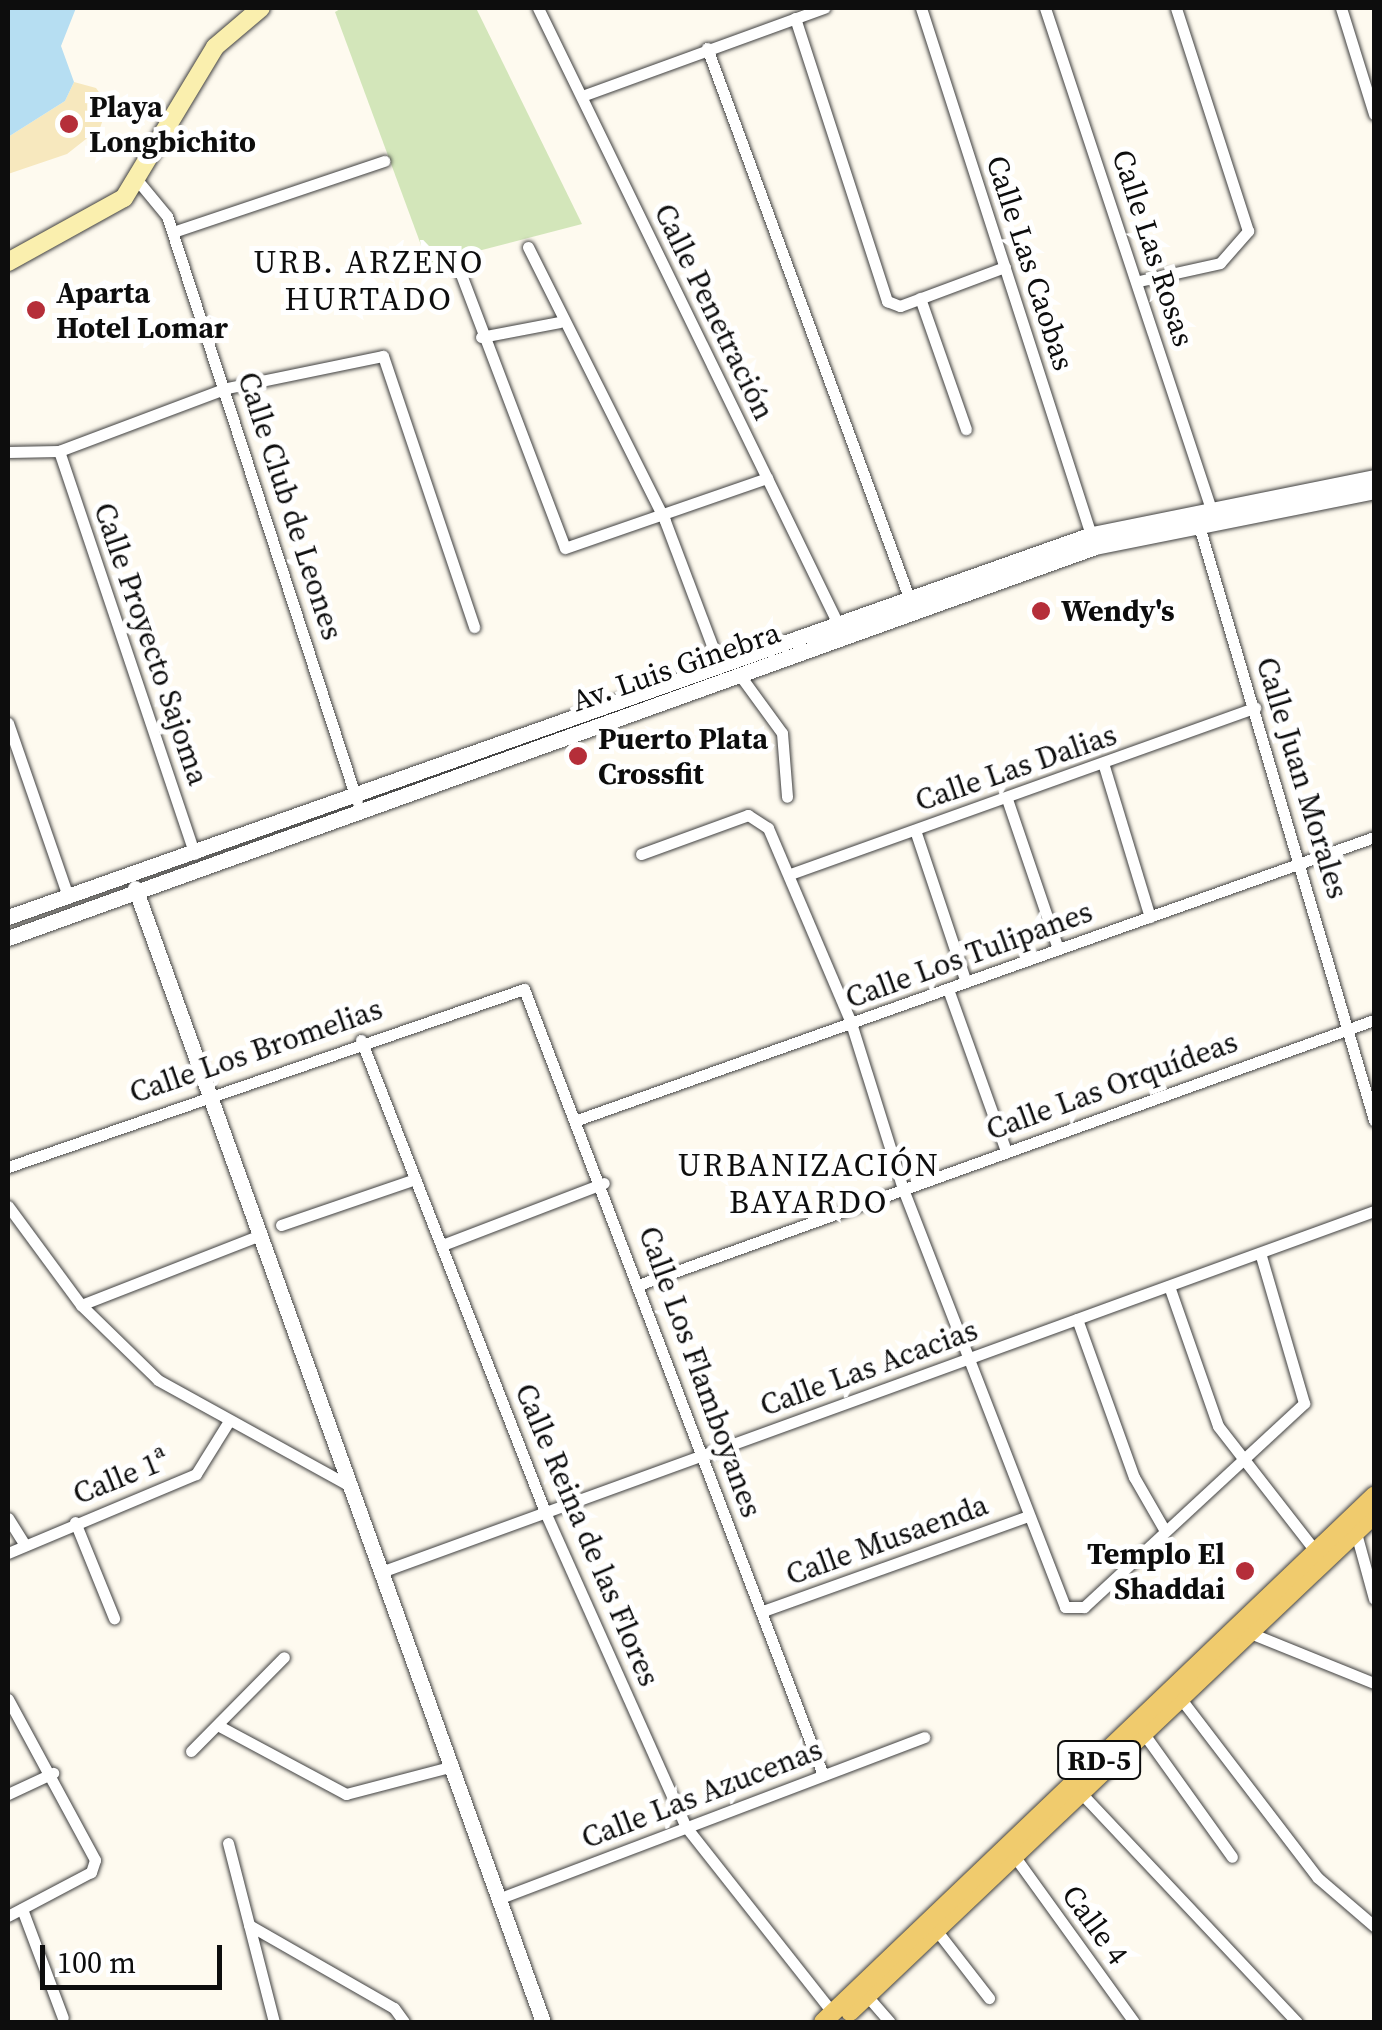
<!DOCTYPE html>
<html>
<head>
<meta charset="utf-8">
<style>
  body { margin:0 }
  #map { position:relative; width:1382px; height:2030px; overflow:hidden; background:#fefaef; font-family:"Source Serif 4",serif }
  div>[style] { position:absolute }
  .green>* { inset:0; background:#d3e6ba }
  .sand>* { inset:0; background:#f7e8be }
  .water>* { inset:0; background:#b6def2 }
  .roads { filter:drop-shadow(0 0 2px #404040) drop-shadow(0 0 2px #404040) }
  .minor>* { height:11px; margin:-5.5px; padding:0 5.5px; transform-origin:5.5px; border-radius:5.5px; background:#fff }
  .tertiary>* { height:15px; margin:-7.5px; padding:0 7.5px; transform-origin:7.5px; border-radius:7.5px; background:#fff }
  .secondary>* { height:18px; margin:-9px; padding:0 9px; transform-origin:9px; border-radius:9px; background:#faefae }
  .primary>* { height:18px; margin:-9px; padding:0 9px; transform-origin:9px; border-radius:9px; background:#f0cb6d }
  .dots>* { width:28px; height:28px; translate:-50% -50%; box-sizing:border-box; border:5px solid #fff; border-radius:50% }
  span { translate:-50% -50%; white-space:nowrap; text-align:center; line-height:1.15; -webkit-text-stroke:10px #fff; paint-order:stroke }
  .shield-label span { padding:2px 8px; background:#fff; border:2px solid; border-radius:8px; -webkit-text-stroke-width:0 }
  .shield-label { font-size:28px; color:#0d0d0d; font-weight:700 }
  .poi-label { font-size:30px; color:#0d0d0d; font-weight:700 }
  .left { translate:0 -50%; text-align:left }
  .right { translate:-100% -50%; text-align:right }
  .street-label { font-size:30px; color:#0d0d0d }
  .neighbourhood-label { font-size:32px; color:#0d0d0d; letter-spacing:2.5px }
  .frame { position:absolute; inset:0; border:10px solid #0d0d0d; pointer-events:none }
  .scale { position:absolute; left:40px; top:1945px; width:182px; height:45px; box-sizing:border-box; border:5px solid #0d0d0d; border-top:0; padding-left:12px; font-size:30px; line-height:35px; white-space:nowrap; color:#0d0d0d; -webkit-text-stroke:8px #fff; paint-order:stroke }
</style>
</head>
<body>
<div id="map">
  <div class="green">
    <i style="clip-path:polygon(342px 8px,476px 8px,582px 224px,428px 264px,335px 12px)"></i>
  </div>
  <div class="sand">
    <i style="clip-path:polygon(74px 82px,96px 88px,108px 105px,100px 128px,67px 154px,8px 174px,8px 137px,65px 101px)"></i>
  </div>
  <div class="water">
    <i style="clip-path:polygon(8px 8px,76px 8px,61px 46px,74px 82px,65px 101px,8px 137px)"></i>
  </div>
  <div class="roads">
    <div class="minor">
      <i style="left:538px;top:8px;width:690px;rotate:64.03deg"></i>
      <i style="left:921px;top:8px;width:560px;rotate:72.12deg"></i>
      <i style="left:1045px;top:8px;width:525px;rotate:71.67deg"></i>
      <i style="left:1341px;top:8px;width:111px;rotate:72.7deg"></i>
      <i style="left:795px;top:18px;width:298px;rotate:72deg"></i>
      <i style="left:887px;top:301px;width:14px;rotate:21deg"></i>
      <i style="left:900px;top:306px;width:112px;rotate:-20.4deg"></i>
      <i style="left:707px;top:48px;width:583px;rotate:69.82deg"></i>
      <i style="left:582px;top:96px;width:258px;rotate:-20deg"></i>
      <i style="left:138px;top:181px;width:45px;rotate:50.4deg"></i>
      <i style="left:167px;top:216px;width:615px;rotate:72.01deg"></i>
      <i style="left:173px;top:232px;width:223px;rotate:-18.6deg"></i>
      <i style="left:528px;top:247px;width:306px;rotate:63.4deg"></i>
      <i style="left:665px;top:521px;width:153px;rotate:69.3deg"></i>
      <i style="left:459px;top:269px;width:298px;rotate:69.2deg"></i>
      <i style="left:565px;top:548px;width:214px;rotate:-19.1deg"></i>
      <i style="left:1139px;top:281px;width:83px;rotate:-12.5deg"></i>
      <i style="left:1220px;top:263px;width:43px;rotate:-48.8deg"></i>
      <i style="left:1248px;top:231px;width:234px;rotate:-107.9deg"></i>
      <i style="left:920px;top:298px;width:139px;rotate:70.7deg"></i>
      <i style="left:481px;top:337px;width:80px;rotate:-10.8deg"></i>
      <i style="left:59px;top:451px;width:425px;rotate:71.4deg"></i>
      <i style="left:8px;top:452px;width:51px;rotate:-1.1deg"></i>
      <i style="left:59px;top:451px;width:179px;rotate:-20.6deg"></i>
      <i style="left:227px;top:388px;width:159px;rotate:-11.6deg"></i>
      <i style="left:383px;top:356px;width:286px;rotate:71.4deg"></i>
      <i style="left:1197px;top:519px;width:627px;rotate:73.59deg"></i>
      <i style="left:739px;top:674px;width:73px;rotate:53.9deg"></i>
      <i style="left:782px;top:733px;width:64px;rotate:85.5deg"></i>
      <i style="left:8px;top:723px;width:183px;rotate:70.9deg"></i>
      <i style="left:1104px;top:766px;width:158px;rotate:73.1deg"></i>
      <i style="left:1007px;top:799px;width:158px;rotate:71.2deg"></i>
      <i style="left:915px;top:830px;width:160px;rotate:71.5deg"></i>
      <i style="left:641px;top:854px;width:114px;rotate:-20deg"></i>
      <i style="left:748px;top:815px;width:24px;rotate:33deg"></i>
      <i style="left:768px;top:828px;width:212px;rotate:66.9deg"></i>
      <i style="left:851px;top:1023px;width:174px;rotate:72.6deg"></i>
      <i style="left:903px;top:1189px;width:448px;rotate:68.8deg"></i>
      <i style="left:1065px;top:1607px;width:19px"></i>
      <i style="left:1084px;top:1607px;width:300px;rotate:-42.8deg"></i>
      <i style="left:1304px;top:1403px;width:156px;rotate:-106.3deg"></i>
      <i style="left:793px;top:873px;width:491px;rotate:-19.7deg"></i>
      <i style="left:948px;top:989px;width:172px;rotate:70.3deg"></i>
      <i style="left:361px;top:1040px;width:507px;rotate:68.7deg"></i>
      <i style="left:545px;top:1512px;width:345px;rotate:65.9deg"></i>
      <i style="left:686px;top:1827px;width:237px;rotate:51.7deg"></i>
      <i style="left:580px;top:1119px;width:843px;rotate:-19.55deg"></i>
      <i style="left:8px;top:1167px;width:546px;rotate:-19.03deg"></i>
      <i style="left:524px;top:989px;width:841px;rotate:69.17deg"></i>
      <i style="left:8px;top:1206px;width:123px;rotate:53.6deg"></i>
      <i style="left:81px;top:1305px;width:107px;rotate:44.2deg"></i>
      <i style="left:158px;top:1380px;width:219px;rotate:28.9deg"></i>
      <i style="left:281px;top:1225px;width:142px;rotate:-18.9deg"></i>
      <i style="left:445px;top:1244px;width:170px;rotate:-21deg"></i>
      <i style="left:641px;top:1284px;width:779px;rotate:-19.81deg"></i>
      <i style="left:1169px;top:1286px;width:148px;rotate:70.7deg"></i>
      <i style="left:1218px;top:1426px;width:160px;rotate:52.1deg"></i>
      <i style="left:81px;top:1305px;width:190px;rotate:-21.3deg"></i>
      <i style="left:1077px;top:1319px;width:168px;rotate:70.2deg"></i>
      <i style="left:1134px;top:1477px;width:62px;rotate:60.1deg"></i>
      <i style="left:8px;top:1518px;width:31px;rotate:58deg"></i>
      <i style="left:75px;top:1522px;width:104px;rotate:67.9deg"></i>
      <i style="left:1356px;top:1533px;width:68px;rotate:74.7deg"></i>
      <i style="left:8px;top:1553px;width:204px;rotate:-22.8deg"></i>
      <i style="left:196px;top:1474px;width:62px;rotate:-58.1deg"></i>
      <i style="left:381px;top:1572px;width:1057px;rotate:-19.98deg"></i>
      <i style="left:763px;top:1611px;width:282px;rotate:-19.7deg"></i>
      <i style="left:1250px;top:1633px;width:134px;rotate:22deg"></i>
      <i style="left:8px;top:1699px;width:183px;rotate:61.6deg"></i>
      <i style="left:95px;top:1860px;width:13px;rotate:108deg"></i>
      <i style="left:91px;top:1872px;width:94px;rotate:152.1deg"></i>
      <i style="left:1181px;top:1699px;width:225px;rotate:52.6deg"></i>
      <i style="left:1318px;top:1878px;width:74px;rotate:40.6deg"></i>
      <i style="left:221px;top:1727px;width:142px;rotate:28.2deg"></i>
      <i style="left:346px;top:1794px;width:103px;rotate:-14.6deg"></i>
      <i style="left:1144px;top:1734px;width:151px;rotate:54.4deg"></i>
      <i style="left:191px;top:1751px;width:132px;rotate:-45.3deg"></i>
      <i style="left:1081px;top:1793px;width:315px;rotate:46.7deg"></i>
      <i style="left:8px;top:1794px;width:50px;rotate:-25deg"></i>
      <i style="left:228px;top:1843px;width:185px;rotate:75.6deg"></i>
      <i style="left:1015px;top:1857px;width:203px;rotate:54.2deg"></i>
      <i style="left:498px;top:1899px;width:456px;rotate:-20.8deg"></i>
      <i style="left:22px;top:1909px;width:116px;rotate:69.4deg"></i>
      <i style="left:249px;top:1925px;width:167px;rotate:29.8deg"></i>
      <i style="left:394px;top:2008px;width:17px;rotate:54deg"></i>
      <i style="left:937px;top:1931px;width:85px;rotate:52.2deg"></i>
      <i style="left:868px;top:1997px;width:33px;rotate:49deg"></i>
    </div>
    <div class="tertiary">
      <i style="left:135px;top:888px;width:1205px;rotate:70.21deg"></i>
      <i style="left:8px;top:917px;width:1150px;rotate:-19.46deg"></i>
      <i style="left:1092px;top:534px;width:288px;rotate:-11.4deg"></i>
      <i style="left:8px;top:938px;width:1155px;rotate:-19.78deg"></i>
      <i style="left:1095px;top:547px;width:285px;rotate:-11.3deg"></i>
    </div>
    <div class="secondary">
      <i style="left:8px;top:262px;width:132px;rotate:-28.9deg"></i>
      <i style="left:124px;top:198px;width:176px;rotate:-58.9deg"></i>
      <i style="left:215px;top:47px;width:60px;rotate:-40.3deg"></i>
    </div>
    <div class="primary">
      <i style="left:850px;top:2012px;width:722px;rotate:-43.49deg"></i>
      <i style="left:823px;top:2022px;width:762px;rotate:-43.67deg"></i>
    </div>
  </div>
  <div class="dots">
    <i style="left:69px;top:124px;background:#b52e39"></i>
    <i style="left:36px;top:310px;background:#b52e39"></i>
    <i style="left:1041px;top:611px;background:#b52e39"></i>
    <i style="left:578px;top:756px;background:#b52e39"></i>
    <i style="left:1245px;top:1571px;background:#b52e39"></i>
  </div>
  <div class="shield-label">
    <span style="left:1099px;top:1760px">RD-5</span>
  </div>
  <div class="poi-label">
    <span class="left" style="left:89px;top:124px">Playa<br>Longbichito</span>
    <span class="left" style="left:56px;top:310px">Aparta<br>Hotel Lomar</span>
    <span class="left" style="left:1061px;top:611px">Wendy's</span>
    <span class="left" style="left:598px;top:756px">Puerto Plata<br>Crossfit</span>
    <span class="right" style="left:1225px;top:1571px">Templo El<br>Shaddai</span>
  </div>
  <div class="street-label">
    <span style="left:1153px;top:248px;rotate:72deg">Calle Las Rosas</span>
    <span style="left:1030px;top:263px;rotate:72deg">Calle Las Caobas</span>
    <span style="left:714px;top:312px;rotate:64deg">Calle Penetración</span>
    <span style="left:290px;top:506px;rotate:72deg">Calle Club de Leones</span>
    <span style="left:151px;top:644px;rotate:71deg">Calle Proyecto Sajoma</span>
    <span style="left:676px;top:667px;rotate:-19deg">Av. Luis Ginebra</span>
    <span style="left:1016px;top:768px;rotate:-19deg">Calle Las Dalias</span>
    <span style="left:1302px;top:778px;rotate:73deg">Calle Juan Morales</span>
    <span style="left:969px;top:955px;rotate:-20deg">Calle Los Tulipanes</span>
    <span style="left:256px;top:1051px;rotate:-19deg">Calle Los Bromelias</span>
    <span style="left:1112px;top:1086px;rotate:-20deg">Calle Las Orquídeas</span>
    <span style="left:869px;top:1368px;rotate:-20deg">Calle Las Acacias</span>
    <span style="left:700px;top:1372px;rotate:70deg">Calle Los Flamboyanes</span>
    <span style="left:121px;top:1477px;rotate:-22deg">Calle 1ª</span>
    <span style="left:587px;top:1535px;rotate:67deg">Calle Reina de las Flores</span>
    <span style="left:887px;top:1540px;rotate:-20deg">Calle Musaenda</span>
    <span style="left:702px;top:1794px;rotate:-21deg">Calle Las Azucenas</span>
    <span style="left:1095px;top:1925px;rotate:54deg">Calle 4</span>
  </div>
  <div class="neighbourhood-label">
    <span style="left:369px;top:281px">URB. ARZENO<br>HURTADO</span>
    <span style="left:809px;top:1184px">URBANIZACIÓN<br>BAYARDO</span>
  </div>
  <div class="frame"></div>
  <div class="scale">100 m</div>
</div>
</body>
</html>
